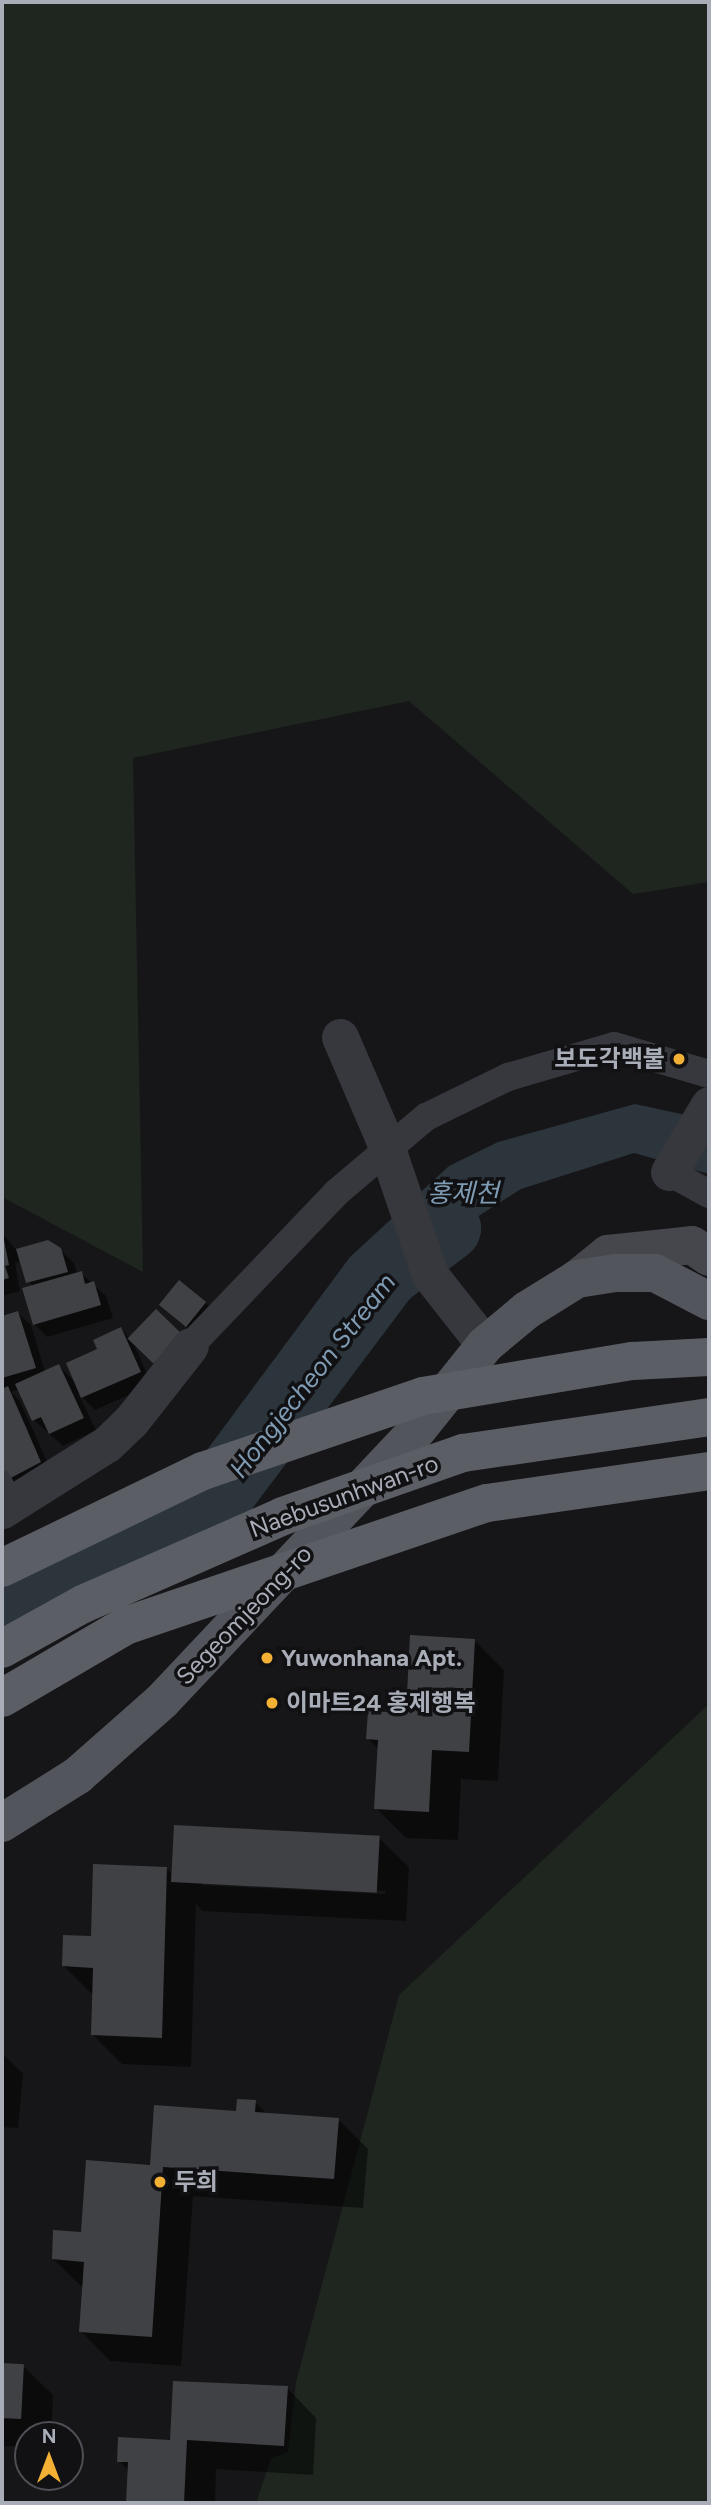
<!DOCTYPE html>
<html>
<head>
<meta charset="utf-8">
<style>
  body { margin:0 }
  #map { position:relative; width:711px; height:2505px; overflow:hidden; background:#161618; font-family:Figtree,"Noto Sans KR",sans-serif }
  div>[style] { position:absolute }
  .green>* { inset:0; background:#1e261f }
  .water>* { inset:0; background:#2c353c }
  .shadow>* { inset:0; background:#0007 }
  .river>* { height:65px; margin:-32.5px; padding:0 32.5px; transform-origin:32.5px; border-radius:32.5px; background:#2c353c }
  .building>* { inset:0; background:#404145; transform-origin:0 0 }
  .service>* { height:18px; margin:-9px; padding:0 9px; transform-origin:9px; border-radius:9px; background:#37383d }
  .pedestrian>* { height:28px; margin:-14px; padding:0 14px; transform-origin:14px; border-radius:14px; background:#37383d }
  .minor>* { height:37px; margin:-18.5px; padding:0 18.5px; transform-origin:18.5px; border-radius:18.5px; background:#37383d }
  .secondary>* { height:38px; margin:-19px; padding:0 19px; transform-origin:19px; border-radius:19px; background:#45474d }
  .primary>* { height:38px; margin:-19px; padding:0 19px; transform-origin:19px; border-radius:19px; background:#53555c }
  .minor-bridge>* { height:37px; margin:-18.5px; padding:0 18.5px; transform-origin:18.5px; border-radius:18.5px; background:#37383d }
  .trunk-bridge>* { height:38px; margin:-19px; padding:0 19px; transform-origin:19px; border-radius:19px; background:#5b5e65 }
  .dots>* { width:19px; height:19px; translate:-50% -50%; box-sizing:border-box; border:4px solid #111113; border-radius:50% }
  span { translate:-50% -50%; white-space:nowrap; text-align:center; line-height:1.15; -webkit-text-stroke:7px #111113; paint-order:stroke }
  .poi-label { font-size:24px; color:#a8adb8; font-weight:700 }
  .right { translate:-100% -50%; text-align:right }
  .left { translate:0 -50%; text-align:left }
  .street-label { font-size:24px; color:#a8adb8 }
  .water-label { font-size:26px; color:#7f9bb3; font-style:italic }
  .frame { position:absolute; inset:0; border:4px solid #a8adb8; pointer-events:none }
  .north { position:absolute; left:14px; top:2421px; width:70px; height:70px; box-sizing:border-box; background:#111113; border:2px solid #4d4f55; border-radius:50%; rotate:0deg; font-size:19px; font-weight:700; line-height:28px; text-align:center; color:#a8adb8 }
  .north::after { content:''; display:block; margin:auto; width:24px; height:32px; background:#f2b134; clip-path:polygon(50% 0,100% 100%,50% 72%,0 100%) }
</style>
</head>
<body>
<div id="map">
  <div class="green">
    <i style="clip-path:polygon(2px 2px,709px 2px,709px 882px,633px 894px,409px 701px,133px 758px,143px 1272px,2px 1197px)"></i>
    <i style="clip-path:polygon(709px 1704px,709px 2503px,256px 2503px,271px 2458px,288px 2452px,296px 2382px,399px 1995px)"></i>
  </div>
  <div class="water">
    <i style="clip-path:polygon(635px 1104px,709px 1120px,709px 1174px,634px 1153px,521px 1189px,386px 1275px,224px 1491px,2px 1624px,2px 1581px,204px 1454px,350px 1257px,449px 1166px,498px 1142px)"></i>
  </div>
  <div class="shadow">
    <i style="clip-path:polygon(2px 1233px,17px 1251px,60px 1250px,74px 1263px,77px 1274px,81px 1273px,106px 1296px,113px 1318px,47px 1337px,34px 1324px,32px 1287px,21px 1261px,15px 1263px,20px 1291px,2px 1296px)"></i>
    <i style="clip-path:polygon(205px 1303px,217px 1316px,199px 1338px,161px 1304px)"></i>
    <i style="clip-path:polygon(18px 1313px,31px 1325px,45px 1372px,59px 1366px,76px 1383px,121px 1329px,133px 1342px,152px 1385px,95px 1410px,78px 1393px,96px 1430px,63px 1446px,34px 1420px,19px 1389px,11px 1392px,20px 1401px,53px 1475px,21px 1491px,2px 1465px,2px 1318px)"></i>
    <i style="clip-path:polygon(475px 1641px,504px 1670px,498px 1781px,461px 1779px,458px 1840px,406px 1838px,376px 1808px,379px 1750px,368px 1738px,407px 1715px)"></i>
    <i style="clip-path:polygon(evenodd,379px 1838px,409px 1867px,406px 1921px,202px 1911px,196px 1904px,191px 2067px,122px 2064px,92px 2034px,94px 1996px,64px 1966px,166px 1868px,173px 1875px,379px 1838px,202px 1881px,386px 1891px,385px 1894px,202px 1885px,202px 1881px)"></i>
    <i style="clip-path:polygon(2px 2053px,23px 2074px,18px 2128px,2px 2127px)"></i>
    <i style="clip-path:polygon(255px 2102px,268px 2115px,338px 2119px,368px 2149px,363px 2208px,193px 2196px,181px 2366px,110px 2361px,81px 2331px,84px 2289px,53px 2259px,151px 2166px)"></i>
    <i style="clip-path:polygon(2px 2365px,23px 2366px,53px 2395px,51px 2435px,28px 2435px,28px 2447px,2px 2446px)"></i>
    <i style="clip-path:polygon(287px 2388px,316px 2418px,313px 2475px,216px 2469px,215px 2503px,128px 2503px,129px 2471px,119px 2461px)"></i>
  </div>
  <div class="river">
    <i style="left:2px;top:1624px;width:259px;rotate:-30.9deg"></i>
    <i style="left:224px;top:1491px;width:270px;rotate:-53.1deg"></i>
    <i style="left:386px;top:1275px;width:78px;rotate:-37.2deg"></i>
  </div>
  <div class="building">
    <i style="clip-path:polygon(2px 1230px,9px 1265px,5px 1266px,9px 1278px,2px 1280px)"></i>
    <i style="clip-path:polygon(48px 1240px,61px 1248px,68px 1272px,26px 1283px,16px 1249px)"></i>
    <i style="clip-path:polygon(82px 1271px,85px 1284px,94px 1281px,101px 1305px,33px 1325px,22px 1288px)"></i>
    <i style="left:179px;top:1280px;width:35px;height:32px;rotate:39deg"></i>
    <i style="left:156px;top:1309px;width:36px;height:41px;rotate:44deg"></i>
    <i style="clip-path:polygon(18px 1311px,36px 1368px,2px 1378px,2px 1316px)"></i>
    <i style="clip-path:polygon(121px 1327px,141px 1372px,81px 1398px,66px 1363px,97px 1349px,93px 1340px)"></i>
    <i style="clip-path:polygon(59px 1364px,84px 1418px,49px 1434px,41px 1417px,32px 1421px,15px 1384px)"></i>
    <i style="clip-path:polygon(8px 1386px,41px 1462px,7px 1480px,2px 1469px,2px 1389px)"></i>
    <i style="clip-path:polygon(410px 1635px,475px 1639px,469px 1752px,432px 1750px,429px 1812px,374px 1809px,378px 1740px,366px 1739px,368px 1711px,406px 1713px)"></i>
    <i style="left:174px;top:1825px;width:206px;height:57px;rotate:3deg"></i>
    <i style="clip-path:polygon(93px 1864px,167px 1867px,162px 2038px,91px 2035px,93px 1968px,62px 1966px,63px 1935px,91px 1936px)"></i>
    <i style="clip-path:polygon(237px 2099px,256px 2100px,255px 2112px,339px 2118px,334px 2179px,163px 2167px,152px 2337px,79px 2332px,84px 2262px,52px 2259px,53px 2230px,81px 2232px,86px 2160px,150px 2165px,154px 2105px,236px 2111px)"></i>
    <i style="left:2px;top:2363px;width:22px;height:55px;rotate:3deg"></i>
    <i style="clip-path:polygon(173px 2381px,288px 2386px,284px 2446px,187px 2440px,184px 2503px,126px 2503px,128px 2462px,117px 2462px,118px 2437px,170px 2440px)"></i>
  </div>
  <div class="service">
    <i style="left:2px;top:1479px;width:26px;rotate:61deg"></i>
  </div>
  <div class="pedestrian">
    <i style="left:669px;top:1172px;width:46px;rotate:28.8deg"></i>
    <i style="left:190px;top:1346px;width:211px;rotate:-46.3deg"></i>
    <i style="left:336px;top:1193px;width:118px;rotate:-40.2deg"></i>
    <i style="left:426px;top:1117px;width:91px;rotate:-26deg"></i>
    <i style="left:508px;top:1077px;width:110px;rotate:-16.3deg"></i>
    <i style="left:614px;top:1046px;width:99px;rotate:16.4deg"></i>
  </div>
  <div class="minor">
    <i style="left:340px;top:1037px;width:109px;rotate:66.7deg"></i>
    <i style="left:669px;top:1172px;width:78px;rotate:-59.2deg"></i>
    <i style="left:430px;top:1275px;width:89px;rotate:51.8deg"></i>
    <i style="left:2px;top:1510px;width:124px;rotate:-32.2deg"></i>
    <i style="left:107px;top:1444px;width:33px;rotate:-44deg"></i>
    <i style="left:131px;top:1421px;width:95px;rotate:-51.8deg"></i>
  </div>
  <div class="secondary">
    <i style="left:577px;top:1279px;width:40px;rotate:-39deg"></i>
    <i style="left:608px;top:1254px;width:84px;rotate:-6.1deg"></i>
    <i style="left:692px;top:1245px;width:21px;rotate:35deg"></i>
  </div>
  <div class="primary">
    <i style="left:2px;top:1823px;width:89px;rotate:-32.1deg"></i>
    <i style="left:77px;top:1776px;width:113px;rotate:-41.4deg"></i>
    <i style="left:162px;top:1701px;width:366px;rotate:-46.7deg"></i>
    <i style="left:413px;top:1435px;width:115px;rotate:-51.3deg"></i>
    <i style="left:485px;top:1345px;width:55px;rotate:-39.8deg"></i>
    <i style="left:527px;top:1310px;width:59px;rotate:-31.8deg"></i>
    <i style="left:577px;top:1279px;width:37px;rotate:-9deg"></i>
    <i style="left:614px;top:1273px;width:41px"></i>
    <i style="left:655px;top:1273px;width:61px;rotate:27.4deg"></i>
  </div>
  <div class="minor-bridge">
    <i style="left:383px;top:1137px;width:146px;rotate:71.2deg"></i>
  </div>
  <div class="trunk-bridge">
    <i style="left:2px;top:1568px;width:223px;rotate:-25.8deg"></i>
    <i style="left:203px;top:1471px;width:232px;rotate:-18.8deg"></i>
    <i style="left:423px;top:1396px;width:213px;rotate:-9.5deg"></i>
    <i style="left:633px;top:1361px;width:76px;rotate:-3deg"></i>
    <i style="left:2px;top:1649px;width:93px;rotate:-29.1deg"></i>
    <i style="left:83px;top:1604px;width:219px;rotate:-23.7deg"></i>
    <i style="left:283px;top:1516px;width:191px;rotate:-19.3deg"></i>
    <i style="left:463px;top:1453px;width:249px;rotate:-8.3deg"></i>
    <i style="left:2px;top:1698px;width:143px;rotate:-30.3deg"></i>
    <i style="left:125px;top:1626px;width:382px;rotate:-18.8deg"></i>
    <i style="left:487px;top:1503px;width:224px;rotate:-8.2deg"></i>
  </div>
  <div class="dots">
    <i style="left:679px;top:1059px;background:#f2b134"></i>
    <i style="left:267px;top:1658px;background:#f2b134"></i>
    <i style="left:272px;top:1703px;background:#f2b134"></i>
    <i style="left:160px;top:2182px;background:#f2b134"></i>
  </div>
  <div class="poi-label">
    <span class="right" style="left:665px;top:1059px">보도각백불</span>
    <span class="left" style="left:281px;top:1658px">Yuwonhana Apt.</span>
    <span class="left" style="left:286px;top:1703px">이마트24 홍제행복</span>
    <span class="left" style="left:174px;top:2182px">두희</span>
  </div>
  <div class="street-label">
    <span style="left:344px;top:1496px;rotate:-20deg">Naebusunhwan-ro</span>
    <span style="left:244px;top:1615px;rotate:-46deg">Segeomjeong-ro</span>
  </div>
  <div class="water-label">
    <span style="left:463px;top:1194px">홍제천</span>
    <span style="left:313px;top:1376px;rotate:-52deg">Hongjecheon Stream</span>
  </div>
  <div class="frame"></div>
  <div class="north">N</div>
</div>
</body>
</html>
